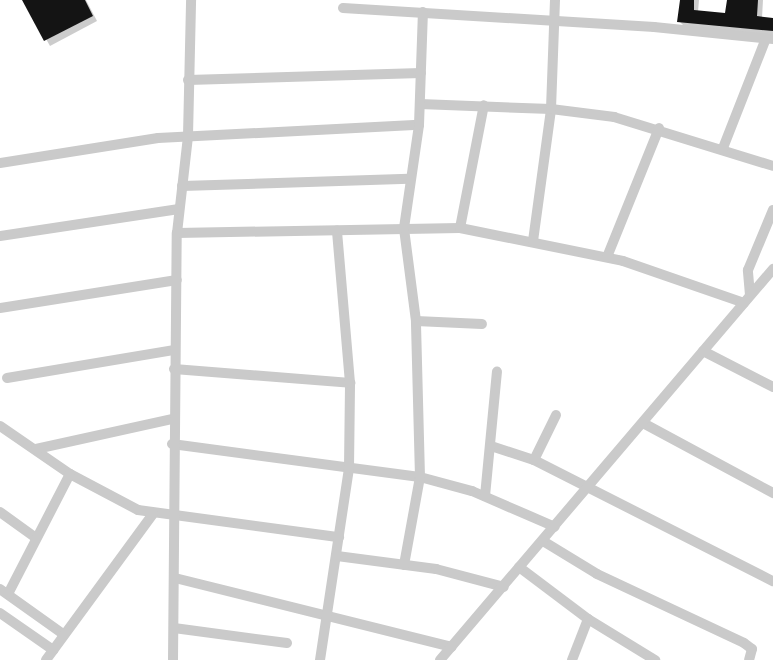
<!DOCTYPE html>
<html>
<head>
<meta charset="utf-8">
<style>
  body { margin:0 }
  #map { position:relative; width:773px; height:660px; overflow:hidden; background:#fff; font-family:"DM Sans",sans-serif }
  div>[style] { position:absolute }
  .shadow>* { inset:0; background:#0003 }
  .building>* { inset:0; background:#141414 }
  .minor>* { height:10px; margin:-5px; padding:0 5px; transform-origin:5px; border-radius:5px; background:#cacaca }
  span { translate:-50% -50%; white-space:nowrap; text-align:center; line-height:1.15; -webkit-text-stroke:6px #fff; paint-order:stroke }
</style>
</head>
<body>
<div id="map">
  <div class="shadow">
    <i style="clip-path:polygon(24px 0,86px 0,97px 21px,50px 46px)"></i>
    <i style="clip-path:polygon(681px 0,699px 0,698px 12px,727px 14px,728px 0,763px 0,762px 18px,773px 19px,773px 36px,684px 26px,679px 21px)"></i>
  </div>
  <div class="building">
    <i style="clip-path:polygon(22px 0,85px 0,93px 16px,44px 41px)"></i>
    <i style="clip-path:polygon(680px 0,694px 0,694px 10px,725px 13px,727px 0,758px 0,757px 16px,773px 18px,773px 31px,677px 22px)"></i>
  </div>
  <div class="minor">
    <i style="left:343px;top:8px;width:312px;rotate:3.5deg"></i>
    <i style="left:654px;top:27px;width:120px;rotate:5.8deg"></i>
    <i style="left:188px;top:80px;width:233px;rotate:-1.7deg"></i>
    <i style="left:420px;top:104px;width:131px;rotate:2.2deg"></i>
    <i style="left:551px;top:109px;width:64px;rotate:7.2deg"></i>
    <i style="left:614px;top:117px;width:166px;rotate:17.1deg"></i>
    <i style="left:723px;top:148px;width:118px;rotate:-68.6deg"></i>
    <i style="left:0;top:163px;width:160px;rotate:-9deg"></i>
    <i style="left:158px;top:138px;width:261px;rotate:-2.9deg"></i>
    <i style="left:182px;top:186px;width:227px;rotate:-1.8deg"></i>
    <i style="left:460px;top:228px;width:125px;rotate:-79deg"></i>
    <i style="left:177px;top:233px;width:283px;rotate:-1deg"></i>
    <i style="left:460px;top:228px;width:166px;rotate:11.4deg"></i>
    <i style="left:623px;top:261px;width:128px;rotate:19.1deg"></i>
    <i style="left:0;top:236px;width:181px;rotate:-8.6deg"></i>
    <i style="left:533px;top:241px;width:133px;rotate:-82.2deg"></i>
    <i style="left:551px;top:109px;width:109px;rotate:-87.9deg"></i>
    <i style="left:607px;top:257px;width:139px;rotate:-68deg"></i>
    <i style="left:750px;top:295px;width:25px;rotate:-95deg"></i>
    <i style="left:748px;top:270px;width:65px;rotate:-67.4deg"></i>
    <i style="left:0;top:308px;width:179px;rotate:-9deg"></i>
    <i style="left:416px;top:321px;width:66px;rotate:2.6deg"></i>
    <i style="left:703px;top:351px;width:79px;rotate:27.2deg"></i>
    <i style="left:174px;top:369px;width:177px;rotate:4.5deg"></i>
    <i style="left:7px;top:378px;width:170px;rotate:-9.5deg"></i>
    <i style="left:643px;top:423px;width:148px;rotate:28.3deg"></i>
    <i style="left:0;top:426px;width:85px;rotate:34.4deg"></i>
    <i style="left:70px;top:474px;width:77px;rotate:27.9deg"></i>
    <i style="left:138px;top:510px;width:203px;rotate:7.7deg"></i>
    <i style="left:172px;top:444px;width:250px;rotate:7.6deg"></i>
    <i style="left:420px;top:477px;width:54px;rotate:15.1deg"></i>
    <i style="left:472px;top:491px;width:90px;rotate:23.4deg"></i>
    <i style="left:491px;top:446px;width:45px;rotate:18deg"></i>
    <i style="left:534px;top:460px;width:268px;rotate:26.9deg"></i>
    <i style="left:36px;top:449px;width:140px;rotate:-12.4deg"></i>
    <i style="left:534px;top:460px;width:50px;rotate:-63.9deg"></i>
    <i style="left:485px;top:496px;width:125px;rotate:-84.5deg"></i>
    <i style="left:0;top:512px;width:44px;rotate:35.8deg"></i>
    <i style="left:543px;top:541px;width:63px;rotate:31.4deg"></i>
    <i style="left:597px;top:574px;width:162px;rotate:25.1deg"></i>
    <i style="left:744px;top:643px;width:10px;rotate:37deg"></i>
    <i style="left:752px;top:649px;width:11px;rotate:105deg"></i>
    <i style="left:337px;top:556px;width:100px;rotate:7.5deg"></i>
    <i style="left:436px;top:569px;width:70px;rotate:14.8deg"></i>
    <i style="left:404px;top:565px;width:89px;rotate:-79.7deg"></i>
    <i style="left:420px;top:477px;width:156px;rotate:-91.5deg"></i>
    <i style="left:416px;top:321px;width:94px;rotate:-97.4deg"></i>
    <i style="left:404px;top:228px;width:104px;rotate:-81.7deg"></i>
    <i style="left:419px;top:125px;width:113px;rotate:-88deg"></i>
    <i style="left:519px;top:567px;width:86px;rotate:37deg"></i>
    <i style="left:588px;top:619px;width:79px;rotate:31.5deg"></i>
    <i style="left:175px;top:578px;width:285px;rotate:14deg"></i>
    <i style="left:0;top:589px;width:77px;rotate:35.5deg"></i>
    <i style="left:8px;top:594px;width:135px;rotate:-62.7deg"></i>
    <i style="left:0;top:613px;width:65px;rotate:34.9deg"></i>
    <i style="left:174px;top:628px;width:114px;rotate:7.6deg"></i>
    <i style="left:46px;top:660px;width:181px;rotate:-53.8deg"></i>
    <i style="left:173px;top:660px;width:427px;rotate:-89.5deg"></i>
    <i style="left:177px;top:233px;width:98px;rotate:-83.5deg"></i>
    <i style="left:188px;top:136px;width:136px;rotate:-88.7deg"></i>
    <i style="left:320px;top:660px;width:194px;rotate:-81.4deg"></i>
    <i style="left:349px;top:468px;width:85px;rotate:-89.3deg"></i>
    <i style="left:350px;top:383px;width:153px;rotate:-94.9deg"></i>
    <i style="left:440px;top:660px;width:514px;rotate:-49.58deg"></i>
    <i style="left:572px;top:660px;width:44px;rotate:-68.7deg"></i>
  </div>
</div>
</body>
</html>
